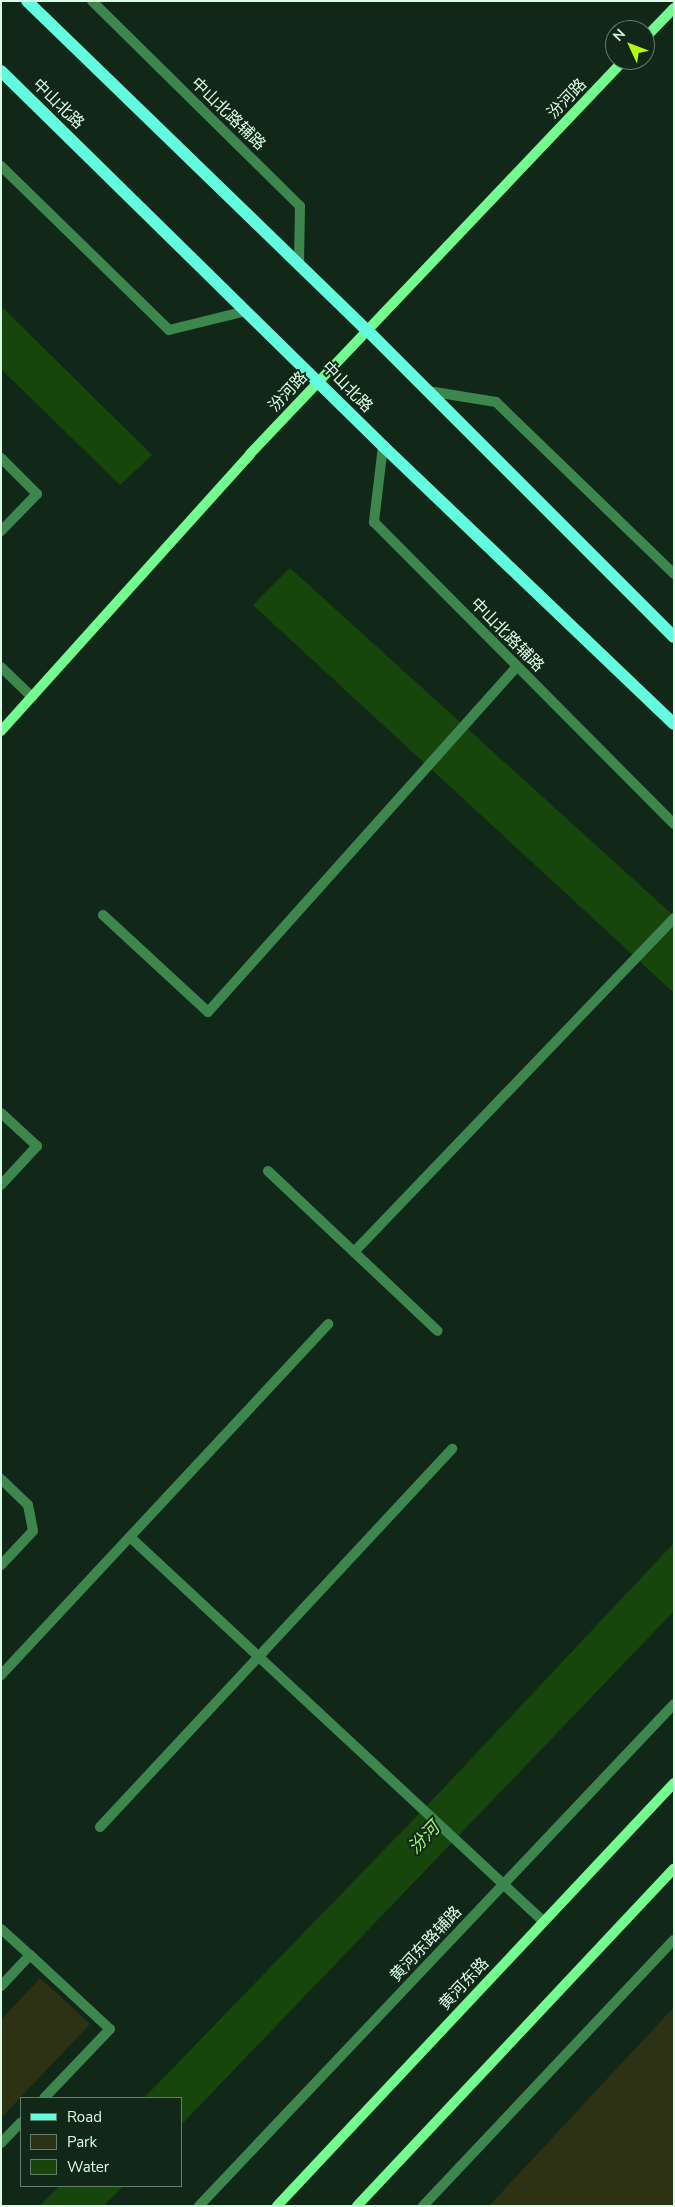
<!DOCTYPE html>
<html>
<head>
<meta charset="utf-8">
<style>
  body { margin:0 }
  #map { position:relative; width:675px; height:2207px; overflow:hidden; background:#112819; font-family:"Nunito Sans","Noto Sans SC",sans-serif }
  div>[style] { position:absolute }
  .green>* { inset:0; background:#2e3214 }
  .water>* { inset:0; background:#16460c }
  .street>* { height:10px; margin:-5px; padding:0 5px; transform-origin:5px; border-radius:5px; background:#3d864e }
  .secondary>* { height:10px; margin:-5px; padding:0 5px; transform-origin:5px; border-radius:5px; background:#73fb90 }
  .primary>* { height:12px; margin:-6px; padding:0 6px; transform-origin:6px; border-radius:6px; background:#63fbdf }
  span { translate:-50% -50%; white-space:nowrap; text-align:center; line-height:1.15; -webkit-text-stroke:4px #112819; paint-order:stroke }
  .street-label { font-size:16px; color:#d9fee4 }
  .water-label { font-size:18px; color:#9dfb6a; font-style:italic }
  .frame { position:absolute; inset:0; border:2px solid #d9fee4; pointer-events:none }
  .legend { position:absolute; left:20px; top:2097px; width:162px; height:90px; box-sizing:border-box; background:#112819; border:1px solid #617e6a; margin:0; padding:6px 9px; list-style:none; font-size:15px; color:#d9fee4 }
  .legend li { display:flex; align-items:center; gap:10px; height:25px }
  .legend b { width:25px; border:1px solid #617e6a }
  .north { position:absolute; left:605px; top:20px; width:50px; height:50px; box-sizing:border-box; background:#112819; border:1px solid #617e6a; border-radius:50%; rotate:313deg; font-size:14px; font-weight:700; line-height:20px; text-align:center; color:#d9fee4 }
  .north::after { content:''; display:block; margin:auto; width:18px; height:22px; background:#b4f90b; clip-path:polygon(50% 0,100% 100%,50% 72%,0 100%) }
</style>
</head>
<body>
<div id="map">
  <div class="green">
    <i style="clip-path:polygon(40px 1978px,90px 2024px,1px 2118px,1px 2020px)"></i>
    <i style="clip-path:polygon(674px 2007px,674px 2206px,489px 2206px)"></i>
  </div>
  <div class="water">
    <i style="clip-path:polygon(1px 306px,152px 455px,120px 485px,1px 369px)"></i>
    <i style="clip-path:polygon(290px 568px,674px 916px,674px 993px,253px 605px)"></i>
    <i style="clip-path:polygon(674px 1543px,674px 1611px,181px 2125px,181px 2098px,144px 2098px,440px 1792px)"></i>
    <i style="clip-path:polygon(59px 2186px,123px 2186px,104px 2206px,40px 2206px)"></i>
  </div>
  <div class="street">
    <i style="left:92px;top:1px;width:292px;rotate:44.6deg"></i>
    <i style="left:300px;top:206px;width:59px;rotate:91deg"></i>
    <i style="left:1px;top:166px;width:235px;rotate:44.3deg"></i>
    <i style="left:169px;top:330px;width:79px;rotate:-13.9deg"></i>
    <i style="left:428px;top:391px;width:69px;rotate:9.2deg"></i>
    <i style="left:496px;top:402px;width:248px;rotate:44deg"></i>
    <i style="left:383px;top:446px;width:77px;rotate:96.8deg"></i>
    <i style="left:374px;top:522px;width:426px;rotate:45.2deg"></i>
    <i style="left:1px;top:458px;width:51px;rotate:45deg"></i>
    <i style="left:37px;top:494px;width:52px;rotate:134.2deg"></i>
    <i style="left:1px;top:667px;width:43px;rotate:44.1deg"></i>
    <i style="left:103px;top:915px;width:143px;rotate:42.7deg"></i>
    <i style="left:208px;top:1012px;width:463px;rotate:-48.2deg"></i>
    <i style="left:1px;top:1113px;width:49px;rotate:42.5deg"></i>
    <i style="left:37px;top:1146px;width:53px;rotate:132.7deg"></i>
    <i style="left:268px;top:1171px;width:233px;rotate:43.3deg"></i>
    <i style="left:354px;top:1252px;width:463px;rotate:-46.2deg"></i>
    <i style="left:1px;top:1479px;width:37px;rotate:44deg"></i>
    <i style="left:28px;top:1505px;width:26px;rotate:79deg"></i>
    <i style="left:33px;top:1531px;width:47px;rotate:133.3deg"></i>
    <i style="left:130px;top:1537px;width:565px;rotate:42.92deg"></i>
    <i style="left:1px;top:1675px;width:480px;rotate:-47deg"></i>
    <i style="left:100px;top:1827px;width:517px;rotate:-47.04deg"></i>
    <i style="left:1px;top:1929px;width:39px;rotate:42deg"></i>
    <i style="left:1px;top:1986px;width:42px;rotate:-46.9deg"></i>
    <i style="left:30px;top:1955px;width:109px;rotate:42.8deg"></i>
    <i style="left:110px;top:2029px;width:95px;rotate:133.7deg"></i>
    <i style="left:1px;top:2143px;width:29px;rotate:-46deg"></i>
    <i style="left:199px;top:2206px;width:691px;rotate:-46.58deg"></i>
    <i style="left:423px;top:2206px;width:366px;rotate:-46.7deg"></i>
  </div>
  <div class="secondary">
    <i style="left:645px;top:38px;width:42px;rotate:-46deg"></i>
    <i style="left:1px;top:731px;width:372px;rotate:-48deg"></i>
    <i style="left:250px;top:454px;width:543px;rotate:-46.49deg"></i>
    <i style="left:277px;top:2206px;width:580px;rotate:-46.82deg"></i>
    <i style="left:357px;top:2206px;width:463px;rotate:-46.8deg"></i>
  </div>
  <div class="primary">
    <i style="left:27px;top:1px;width:473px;rotate:44.1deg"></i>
    <i style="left:367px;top:330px;width:434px;rotate:45deg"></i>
    <i style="left:1px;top:71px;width:535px;rotate:44.47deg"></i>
    <i style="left:383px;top:446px;width:402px;rotate:43.7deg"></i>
  </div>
  <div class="street-label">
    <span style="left:567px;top:99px;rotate:-46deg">汾河路</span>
    <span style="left:58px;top:104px;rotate:44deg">中山北路</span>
    <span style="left:228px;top:114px;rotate:44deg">中山北路辅路</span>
    <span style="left:347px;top:387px;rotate:45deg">中山北路</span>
    <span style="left:288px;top:392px;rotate:-47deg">汾河路</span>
    <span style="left:507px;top:635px;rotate:45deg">中山北路辅路</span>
    <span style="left:426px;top:1944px;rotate:-47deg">黄河东路辅路</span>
    <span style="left:464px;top:1984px;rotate:-47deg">黄河东路</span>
  </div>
  <div class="water-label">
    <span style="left:424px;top:1838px;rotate:-46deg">汾河</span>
  </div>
  <div class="frame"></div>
  <ul class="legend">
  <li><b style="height:6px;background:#63fbdf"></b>Road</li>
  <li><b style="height:14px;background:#2e3214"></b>Park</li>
  <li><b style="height:14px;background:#16460c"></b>Water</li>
  </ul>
  <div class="north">N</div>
</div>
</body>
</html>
